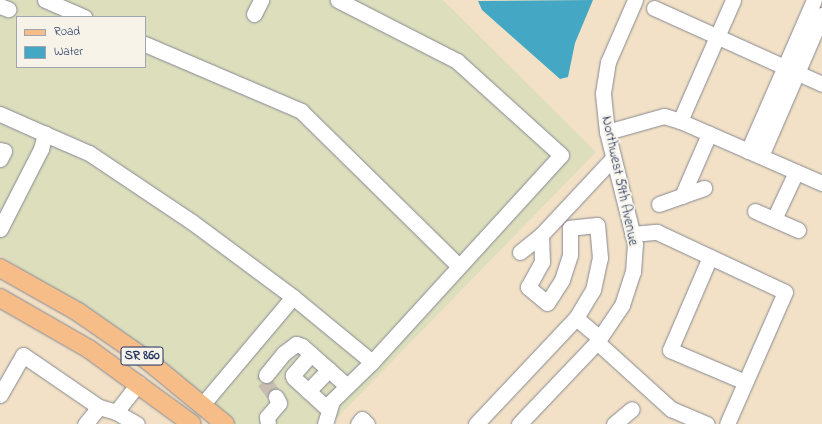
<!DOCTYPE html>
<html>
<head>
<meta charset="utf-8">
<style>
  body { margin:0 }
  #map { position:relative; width:822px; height:424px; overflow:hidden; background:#f2e1c6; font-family:"Indie Flower",sans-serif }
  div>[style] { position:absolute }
  .built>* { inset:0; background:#dcdebc }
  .water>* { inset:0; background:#44a8c4 }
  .minor-tunnel>* { height:15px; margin-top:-7.5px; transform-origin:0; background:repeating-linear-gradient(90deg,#c7bdb1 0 15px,transparent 0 23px) }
  .roads { filter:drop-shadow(0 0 1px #868892) drop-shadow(0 0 1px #868892) }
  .minor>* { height:15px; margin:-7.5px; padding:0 7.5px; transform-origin:7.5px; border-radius:7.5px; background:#fff }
  .major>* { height:18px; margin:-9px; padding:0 9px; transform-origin:9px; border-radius:9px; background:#f7bd88 }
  span { translate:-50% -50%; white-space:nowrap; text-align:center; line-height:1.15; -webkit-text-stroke:4px #f7f3e8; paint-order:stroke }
  .shield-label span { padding:1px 3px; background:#f7f3e8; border:1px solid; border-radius:3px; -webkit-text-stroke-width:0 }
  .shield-label { font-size:13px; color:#1b2f5e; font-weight:700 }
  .street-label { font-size:14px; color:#1b2f5e }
  .legend { position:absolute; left:16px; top:16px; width:130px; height:52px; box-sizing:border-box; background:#f7f3e8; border:1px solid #9fa5b1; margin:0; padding:5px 7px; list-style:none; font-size:12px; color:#1b2f5e }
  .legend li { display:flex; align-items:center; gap:8px; height:20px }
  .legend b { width:20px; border:1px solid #9fa5b1 }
</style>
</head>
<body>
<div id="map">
  <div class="built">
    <i style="clip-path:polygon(evenodd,0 0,443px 0,596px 152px,331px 424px,234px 424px,137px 343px,0 255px,0 0,17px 17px,145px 17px,145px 67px,17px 67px,17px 17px)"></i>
  </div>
  <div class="water">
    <i style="clip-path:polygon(593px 0,575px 43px,568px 77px,560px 79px,482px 10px,478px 1px)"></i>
  </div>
  <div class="minor-tunnel">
    <i style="left:266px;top:375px;width:6px;rotate:108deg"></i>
    <i style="left:264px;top:381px;width:20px;rotate:53deg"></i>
  </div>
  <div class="roads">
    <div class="minor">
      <i style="left:45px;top:0;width:43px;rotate:23.6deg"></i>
      <i style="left:0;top:6px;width:9px;rotate:21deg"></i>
      <i style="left:654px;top:8px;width:184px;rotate:24.3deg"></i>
      <i style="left:254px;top:14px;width:16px;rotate:-63deg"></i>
      <i style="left:145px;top:44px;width:170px;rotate:23.2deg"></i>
      <i style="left:301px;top:111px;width:221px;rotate:44.5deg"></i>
      <i style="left:0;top:114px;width:49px;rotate:24deg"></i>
      <i style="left:680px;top:121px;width:132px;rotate:-66.3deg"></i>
      <i style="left:607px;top:132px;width:59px;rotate:-15.7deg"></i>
      <i style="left:664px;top:116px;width:17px;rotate:17deg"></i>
      <i style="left:680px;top:121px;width:155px;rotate:23.6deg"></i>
      <i style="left:0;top:150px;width:4px;rotate:14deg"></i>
      <i style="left:4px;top:151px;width:9px;rotate:117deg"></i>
      <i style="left:748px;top:151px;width:165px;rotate:-66.4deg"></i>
      <i style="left:761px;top:156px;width:154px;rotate:-66.6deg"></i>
      <i style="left:682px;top:196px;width:68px;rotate:-66.5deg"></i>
      <i style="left:659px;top:204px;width:48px;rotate:-19.6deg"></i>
      <i style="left:755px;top:211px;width:47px;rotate:23.8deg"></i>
      <i style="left:774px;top:219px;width:52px;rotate:-64.9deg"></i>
      <i style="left:0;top:229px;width:90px;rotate:-62.9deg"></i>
      <i style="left:41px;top:149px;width:16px;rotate:-75deg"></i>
      <i style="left:45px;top:134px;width:48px;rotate:23.4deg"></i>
      <i style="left:89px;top:153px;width:124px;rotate:33.8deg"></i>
      <i style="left:192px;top:222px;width:126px;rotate:36.6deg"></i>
      <i style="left:293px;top:297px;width:102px;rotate:39.4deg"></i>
      <i style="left:372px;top:362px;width:280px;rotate:-47.6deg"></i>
      <i style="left:561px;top:155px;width:140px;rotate:-137.9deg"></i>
      <i style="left:457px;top:61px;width:134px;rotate:-152.9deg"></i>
      <i style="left:632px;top:234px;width:25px;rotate:-5deg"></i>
      <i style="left:657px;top:232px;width:141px;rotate:25.1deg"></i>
      <i style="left:785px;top:292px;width:144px;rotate:113.7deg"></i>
      <i style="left:520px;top:252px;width:27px;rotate:-39deg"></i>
      <i style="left:710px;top:257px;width:101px;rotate:113.3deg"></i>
      <i style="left:670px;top:350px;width:82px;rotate:23.1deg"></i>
      <i style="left:576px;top:318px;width:33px;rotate:-59deg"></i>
      <i style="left:593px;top:290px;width:33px;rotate:-78deg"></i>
      <i style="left:600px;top:258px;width:33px;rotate:-95deg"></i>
      <i style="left:597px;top:225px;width:27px;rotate:174deg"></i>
      <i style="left:570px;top:228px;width:27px;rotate:90deg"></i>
      <i style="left:570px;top:255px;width:26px;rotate:108deg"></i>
      <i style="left:562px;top:280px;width:27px;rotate:123deg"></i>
      <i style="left:547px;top:303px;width:25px;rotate:-140deg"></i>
      <i style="left:528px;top:287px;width:29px;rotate:-61deg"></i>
      <i style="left:542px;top:262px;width:27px;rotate:-92deg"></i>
      <i style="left:541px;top:235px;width:105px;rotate:-46.9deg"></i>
      <i style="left:597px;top:342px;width:100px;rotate:42.2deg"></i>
      <i style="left:671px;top:409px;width:39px;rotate:23deg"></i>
      <i style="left:311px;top:354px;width:28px;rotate:131deg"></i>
      <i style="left:293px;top:375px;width:3px;rotate:72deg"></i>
      <i style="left:294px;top:378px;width:47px;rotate:42.4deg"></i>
      <i style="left:266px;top:375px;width:28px;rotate:-51deg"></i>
      <i style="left:284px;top:353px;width:15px;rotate:-37deg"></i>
      <i style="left:296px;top:344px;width:6px;rotate:18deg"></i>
      <i style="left:302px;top:346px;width:59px;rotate:41.6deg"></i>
      <i style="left:308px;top:391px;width:30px;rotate:-46deg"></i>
      <i style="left:0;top:395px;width:46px;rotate:-60.1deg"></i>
      <i style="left:23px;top:355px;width:92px;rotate:34.4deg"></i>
      <i style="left:99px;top:407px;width:22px;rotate:129deg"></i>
      <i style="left:202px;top:405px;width:141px;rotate:-49.9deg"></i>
      <i style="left:99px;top:407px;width:18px;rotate:16deg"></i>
      <i style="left:116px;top:412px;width:24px;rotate:30deg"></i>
      <i style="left:116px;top:412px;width:37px;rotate:-52deg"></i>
      <i style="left:268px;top:424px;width:7px;rotate:-98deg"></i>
      <i style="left:267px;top:417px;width:18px;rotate:-49deg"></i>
      <i style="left:279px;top:403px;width:7px;rotate:-117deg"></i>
      <i style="left:325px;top:424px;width:24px;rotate:-73deg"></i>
      <i style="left:332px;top:401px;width:56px;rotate:-44.3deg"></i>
      <i style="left:358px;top:424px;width:6px;rotate:-51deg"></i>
      <i style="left:362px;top:419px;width:7px;rotate:45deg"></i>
      <i style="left:476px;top:424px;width:146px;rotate:-46.7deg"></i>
      <i style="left:576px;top:318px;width:31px;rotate:40deg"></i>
      <i style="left:519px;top:424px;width:113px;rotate:-46.4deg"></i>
      <i style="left:597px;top:342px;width:45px;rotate:-56deg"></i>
      <i style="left:622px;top:305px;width:35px;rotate:-72deg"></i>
      <i style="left:633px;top:272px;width:28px;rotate:-86deg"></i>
      <i style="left:635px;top:244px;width:115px;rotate:-104deg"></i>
      <i style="left:607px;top:132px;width:39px;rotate:-96deg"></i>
      <i style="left:603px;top:93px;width:31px;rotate:-81deg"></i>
      <i style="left:608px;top:62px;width:68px;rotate:-66.5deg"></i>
      <i style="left:614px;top:424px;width:23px;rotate:-40deg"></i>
    </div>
    <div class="major">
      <i style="left:0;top:268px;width:90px;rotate:29.4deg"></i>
      <i style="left:78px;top:312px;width:84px;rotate:34.8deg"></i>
      <i style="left:147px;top:360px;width:101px;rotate:39.4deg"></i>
      <i style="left:0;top:298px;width:103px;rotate:29.8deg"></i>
      <i style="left:89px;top:349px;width:127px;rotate:36.1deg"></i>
    </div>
  </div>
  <div class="shield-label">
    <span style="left:142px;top:356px">SR 860</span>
  </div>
  <div class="street-label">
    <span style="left:619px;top:181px;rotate:78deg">Northwest 59th Avenue</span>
  </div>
  <ul class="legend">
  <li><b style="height:5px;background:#f7bd88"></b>Road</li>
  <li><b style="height:11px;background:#44a8c4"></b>Water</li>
  </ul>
</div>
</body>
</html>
